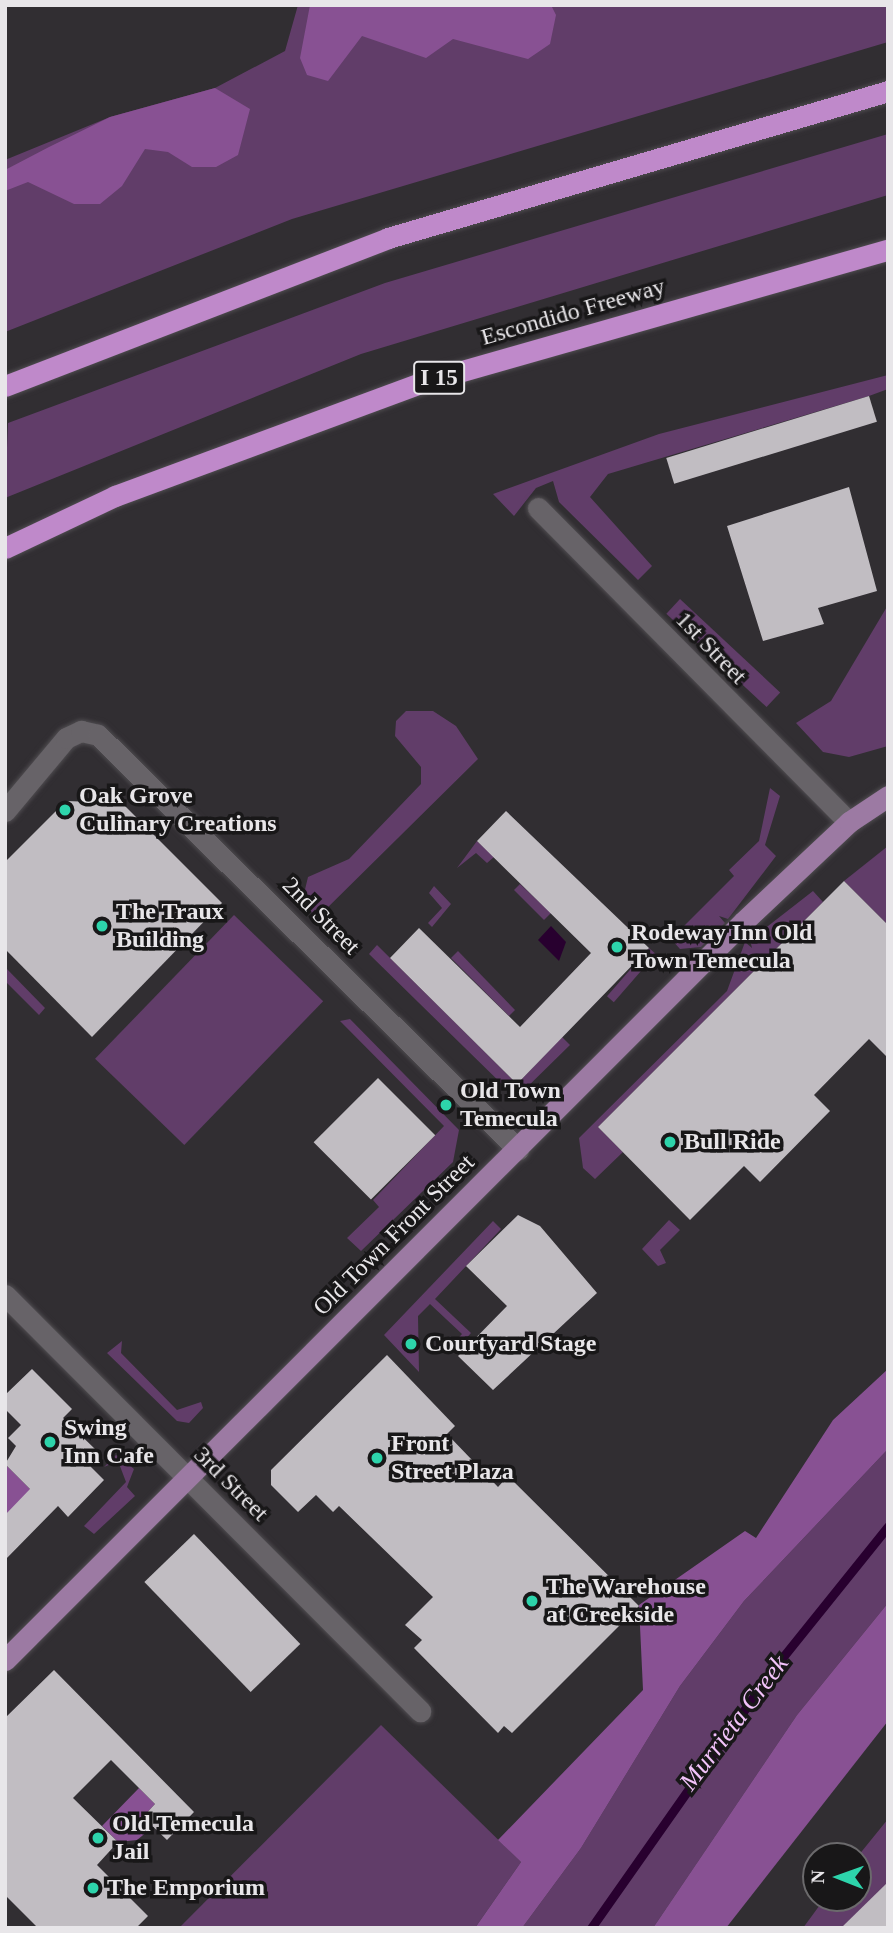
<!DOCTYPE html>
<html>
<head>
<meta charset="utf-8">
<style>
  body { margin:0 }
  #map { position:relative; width:893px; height:1933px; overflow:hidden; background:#312e32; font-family:Georgia,serif }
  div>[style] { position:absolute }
  .green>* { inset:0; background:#613d69; transform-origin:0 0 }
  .forest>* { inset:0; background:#885193 }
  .water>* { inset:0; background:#28002f }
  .stream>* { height:9px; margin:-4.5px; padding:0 4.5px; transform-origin:4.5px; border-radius:4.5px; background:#28002f }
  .building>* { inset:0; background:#c1bdc2; transform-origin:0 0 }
  .roads { filter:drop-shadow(0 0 2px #4f4c50) drop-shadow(0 0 2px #4f4c50) }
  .minor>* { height:21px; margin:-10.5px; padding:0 10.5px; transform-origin:10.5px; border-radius:10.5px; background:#676368 }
  .major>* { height:21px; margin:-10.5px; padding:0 10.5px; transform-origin:10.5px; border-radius:10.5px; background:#9c7aa3 }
  .highway>* { height:21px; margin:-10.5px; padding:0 10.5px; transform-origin:10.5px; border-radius:10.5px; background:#bf89ca }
  .dots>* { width:19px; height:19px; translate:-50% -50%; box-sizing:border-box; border:4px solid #181718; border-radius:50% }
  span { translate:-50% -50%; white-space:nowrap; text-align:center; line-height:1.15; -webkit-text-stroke:7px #181718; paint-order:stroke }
  .shield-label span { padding:2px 5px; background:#181718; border:2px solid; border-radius:5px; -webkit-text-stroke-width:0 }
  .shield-label { font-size:23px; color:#e8e6e9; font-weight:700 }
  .street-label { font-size:24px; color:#e8e6e9 }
  .poi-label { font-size:24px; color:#e8e6e9; font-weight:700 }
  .left { translate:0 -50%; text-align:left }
  .water-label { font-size:26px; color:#f2c3fa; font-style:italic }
  .frame { position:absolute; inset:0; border:7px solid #e8e6e9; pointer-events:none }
  .north { position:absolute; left:802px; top:1842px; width:70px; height:70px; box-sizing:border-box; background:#181718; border:2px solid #6b6a6c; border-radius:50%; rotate:271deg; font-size:19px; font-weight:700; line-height:28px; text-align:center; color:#e8e6e9 }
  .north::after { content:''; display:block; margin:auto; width:24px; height:32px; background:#2dd4ab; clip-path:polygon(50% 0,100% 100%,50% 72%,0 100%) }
</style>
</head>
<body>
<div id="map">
  <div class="green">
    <i style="clip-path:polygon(298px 5px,888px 5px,888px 42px,292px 219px,5px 332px,5px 160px,110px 117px,215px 88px,285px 51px)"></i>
    <i style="clip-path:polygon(888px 134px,888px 195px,361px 354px,5px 498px,8px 423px,385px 283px)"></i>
    <i style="clip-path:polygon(888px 375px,888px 389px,869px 396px,608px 474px,590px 497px,652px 566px,638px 580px,559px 502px,553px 481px,536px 488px,514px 516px,493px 494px,659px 434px)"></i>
    <i style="left:680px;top:599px;width:137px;height:20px;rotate:43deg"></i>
    <i style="clip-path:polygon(888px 605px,888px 746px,849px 757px,823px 752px,796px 723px,831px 701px)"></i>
    <i style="clip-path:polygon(406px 711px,433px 711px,456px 726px,478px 759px,317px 918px,302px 902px,308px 877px,349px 859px,421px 784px,421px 767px,395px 736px,396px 721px)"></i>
    <i style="clip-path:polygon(770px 788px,780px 796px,765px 845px,776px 856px,728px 919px,719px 916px,725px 923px,701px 947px,680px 949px,671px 939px,734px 876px,729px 870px,759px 841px)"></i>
    <i style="clip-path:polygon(477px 841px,494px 857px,487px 863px,476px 853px,457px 868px)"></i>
    <i style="clip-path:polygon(888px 846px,888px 925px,844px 881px)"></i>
    <i style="clip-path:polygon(520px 884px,551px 913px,544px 920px,514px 890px)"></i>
    <i style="clip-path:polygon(434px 886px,451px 904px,432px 927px,428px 923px,442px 908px,429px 893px)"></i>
    <i style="clip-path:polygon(813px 891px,823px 902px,598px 1127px,623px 1152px,595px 1179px,583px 1168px,579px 1138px,727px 991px,745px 942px,752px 948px,750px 940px)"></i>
    <i style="left:234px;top:915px;width:124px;height:200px;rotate:44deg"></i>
    <i style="clip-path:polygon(377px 945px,517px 1084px,562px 1037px,570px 1045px,516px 1098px,369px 954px)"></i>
    <i style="left:649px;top:948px;width:9px;height:64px;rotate:41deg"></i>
    <i style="clip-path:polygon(458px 951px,515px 1010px,509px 1016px,451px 958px)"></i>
    <i style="clip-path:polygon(5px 967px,45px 1008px,39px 1015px,5px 981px)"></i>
    <i style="clip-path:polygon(350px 1019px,459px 1130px,453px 1162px,361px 1251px,347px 1238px,379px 1207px,373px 1200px,444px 1126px,340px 1021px)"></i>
    <i style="clip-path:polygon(669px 1220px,680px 1230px,660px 1250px,666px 1263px,658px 1266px,642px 1249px)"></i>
    <i style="clip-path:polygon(493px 1221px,501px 1229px,435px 1299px,471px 1333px,455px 1351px,450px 1347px,462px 1334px,430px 1304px,418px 1316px,419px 1372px,384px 1335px)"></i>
    <i style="clip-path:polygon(122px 1341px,121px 1353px,177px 1410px,201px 1402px,203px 1408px,189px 1423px,177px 1421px,107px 1353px)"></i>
    <i style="clip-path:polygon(888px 1449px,888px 1603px,797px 1715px,653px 1928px,522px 1928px,581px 1848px,680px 1686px,744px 1601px)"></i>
    <i style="clip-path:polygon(116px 1455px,134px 1469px,127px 1487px,135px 1496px,94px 1534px,84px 1526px,126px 1482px,118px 1461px,104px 1467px)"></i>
    <i style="clip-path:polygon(381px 1725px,521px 1862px,475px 1928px,179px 1928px)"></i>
    <i style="clip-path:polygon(888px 1819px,888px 1928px,803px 1928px,825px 1898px,858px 1898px,858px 1856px)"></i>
  </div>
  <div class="forest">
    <i style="clip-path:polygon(310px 5px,551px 5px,556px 15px,550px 44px,528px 59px,453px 39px,426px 58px,362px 36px,328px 81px,307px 75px,300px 58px)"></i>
    <i style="clip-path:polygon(215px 88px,250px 109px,238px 155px,216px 167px,192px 167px,168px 152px,145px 149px,122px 186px,100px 204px,74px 204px,28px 182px,5px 191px,5px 170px,49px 147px,110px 117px)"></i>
    <i style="clip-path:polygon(888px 1369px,888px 1449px,744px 1601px,680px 1686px,581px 1848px,522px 1928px,475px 1928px,521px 1862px,498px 1840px,643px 1690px,639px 1605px,745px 1531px,756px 1538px,833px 1420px)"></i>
    <i style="clip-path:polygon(5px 1464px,38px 1497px,5px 1515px)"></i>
    <i style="clip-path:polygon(888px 1603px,888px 1721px,726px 1928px,653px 1928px,797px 1715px)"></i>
    <i style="clip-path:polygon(139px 1788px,155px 1804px,143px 1817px,153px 1827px,137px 1840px,118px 1842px,102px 1826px)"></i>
  </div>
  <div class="water">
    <i style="clip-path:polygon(551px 926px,566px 942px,559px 961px,538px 940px)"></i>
  </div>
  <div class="stream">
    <i style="left:591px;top:1928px;width:312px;rotate:-54.9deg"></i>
    <i style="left:770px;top:1673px;width:189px;rotate:-51.2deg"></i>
  </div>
  <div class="building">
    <i style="left:869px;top:396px;width:27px;height:212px;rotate:73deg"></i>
    <i style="clip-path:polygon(849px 487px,877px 591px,818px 608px,824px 624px,763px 641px,727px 526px)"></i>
    <i style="clip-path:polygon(66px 801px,122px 803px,222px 903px,92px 1037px,5px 949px,5px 862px)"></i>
    <i style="clip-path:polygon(506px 811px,649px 948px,517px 1084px,390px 958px,419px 928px,520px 1027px,591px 953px,477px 841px)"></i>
    <i style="clip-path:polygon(844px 881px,888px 925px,888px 1058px,869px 1039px,814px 1095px,830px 1111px,760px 1182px,744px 1166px,690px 1220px,598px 1127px)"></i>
    <i style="left:378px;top:1078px;width:81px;height:91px;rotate:45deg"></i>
    <i style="clip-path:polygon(518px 1215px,540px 1226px,597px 1293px,493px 1390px,458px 1356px,507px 1306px,466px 1266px)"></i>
    <i style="clip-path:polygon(387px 1355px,455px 1426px,447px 1434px,498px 1487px,508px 1476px,639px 1606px,512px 1733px,504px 1726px,498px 1733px,414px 1648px,422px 1640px,405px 1625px,433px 1597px,339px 1506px,333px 1512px,316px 1495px,298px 1512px,271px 1485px,271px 1470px)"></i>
    <i style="clip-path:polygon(32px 1369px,72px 1409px,63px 1418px,96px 1450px,84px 1460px,104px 1480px,68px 1517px,58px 1506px,5px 1560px,5px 1515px,30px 1489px,5px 1464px,16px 1446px,8px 1438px,21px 1425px,5px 1409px,5px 1395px)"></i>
    <i style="left:194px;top:1534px;width:153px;height:69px;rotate:46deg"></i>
    <i style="clip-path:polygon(54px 1670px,194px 1812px,167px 1840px,143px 1817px,155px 1804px,111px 1760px,73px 1798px,118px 1842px,97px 1865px,148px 1916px,136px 1928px,38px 1928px,5px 1895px,5px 1718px)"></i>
    <i style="clip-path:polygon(888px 1882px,888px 1928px,841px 1928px)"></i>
  </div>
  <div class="roads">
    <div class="minor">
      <i style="left:538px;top:508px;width:442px;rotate:45.3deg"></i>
      <i style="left:5px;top:811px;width:95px;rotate:-50.1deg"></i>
      <i style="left:66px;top:738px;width:17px;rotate:-25deg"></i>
      <i style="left:81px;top:731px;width:17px;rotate:13deg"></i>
      <i style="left:98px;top:735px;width:590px;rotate:44.59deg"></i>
      <i style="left:5px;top:1295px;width:588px;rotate:45.07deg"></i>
    </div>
    <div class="major">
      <i style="left:5px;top:1660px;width:1044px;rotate:-45deg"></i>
      <i style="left:743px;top:922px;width:146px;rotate:-43.3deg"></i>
      <i style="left:849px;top:822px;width:47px;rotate:-33.7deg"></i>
    </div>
    <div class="highway">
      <i style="left:5px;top:386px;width:411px;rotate:-21.1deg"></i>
      <i style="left:388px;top:238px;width:521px;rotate:-16.38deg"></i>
      <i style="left:5px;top:548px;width:122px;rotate:-25.3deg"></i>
      <i style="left:115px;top:496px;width:325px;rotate:-20.3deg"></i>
      <i style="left:420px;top:383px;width:487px;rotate:-15.9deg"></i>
    </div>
  </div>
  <div class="dots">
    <i style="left:65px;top:810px;background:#2dd4ab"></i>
    <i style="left:102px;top:926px;background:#2dd4ab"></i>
    <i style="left:617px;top:947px;background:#2dd4ab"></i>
    <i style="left:446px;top:1105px;background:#2dd4ab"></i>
    <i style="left:670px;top:1142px;background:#2dd4ab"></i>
    <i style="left:411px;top:1344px;background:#2dd4ab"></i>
    <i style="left:50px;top:1442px;background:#2dd4ab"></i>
    <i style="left:377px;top:1458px;background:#2dd4ab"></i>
    <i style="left:532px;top:1601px;background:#2dd4ab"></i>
    <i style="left:98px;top:1838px;background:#2dd4ab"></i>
    <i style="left:93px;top:1888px;background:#2dd4ab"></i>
  </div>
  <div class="shield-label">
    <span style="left:439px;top:378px">I 15</span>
  </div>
  <div class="street-label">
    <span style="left:573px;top:312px;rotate:-16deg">Escondido Freeway</span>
    <span style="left:711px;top:648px;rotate:46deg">1st Street</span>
    <span style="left:321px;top:916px;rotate:45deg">2nd Street</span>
    <span style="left:394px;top:1235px;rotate:-45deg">Old Town Front Street</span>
    <span style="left:231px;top:1484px;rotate:45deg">3rd Street</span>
  </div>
  <div class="poi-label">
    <span class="left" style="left:79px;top:810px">Oak Grove<br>Culinary Creations</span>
    <span class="left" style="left:116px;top:926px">The Traux<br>Building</span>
    <span class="left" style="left:631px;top:947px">Rodeway Inn Old<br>Town Temecula</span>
    <span class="left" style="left:460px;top:1105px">Old Town<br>Temecula</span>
    <span class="left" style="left:684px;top:1142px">Bull Ride</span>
    <span class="left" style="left:425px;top:1344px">Courtyard Stage</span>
    <span class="left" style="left:64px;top:1442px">Swing<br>Inn Cafe</span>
    <span class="left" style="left:391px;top:1458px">Front<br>Street Plaza</span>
    <span class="left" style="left:546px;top:1601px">The Warehouse<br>at Creekside</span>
    <span class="left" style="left:112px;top:1838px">Old Temecula<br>Jail</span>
    <span class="left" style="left:107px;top:1888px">The Emporium</span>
  </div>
  <div class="water-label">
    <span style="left:734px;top:1723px;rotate:-53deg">Murrieta Creek</span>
  </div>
  <div class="frame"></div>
  <div class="north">N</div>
</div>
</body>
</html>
